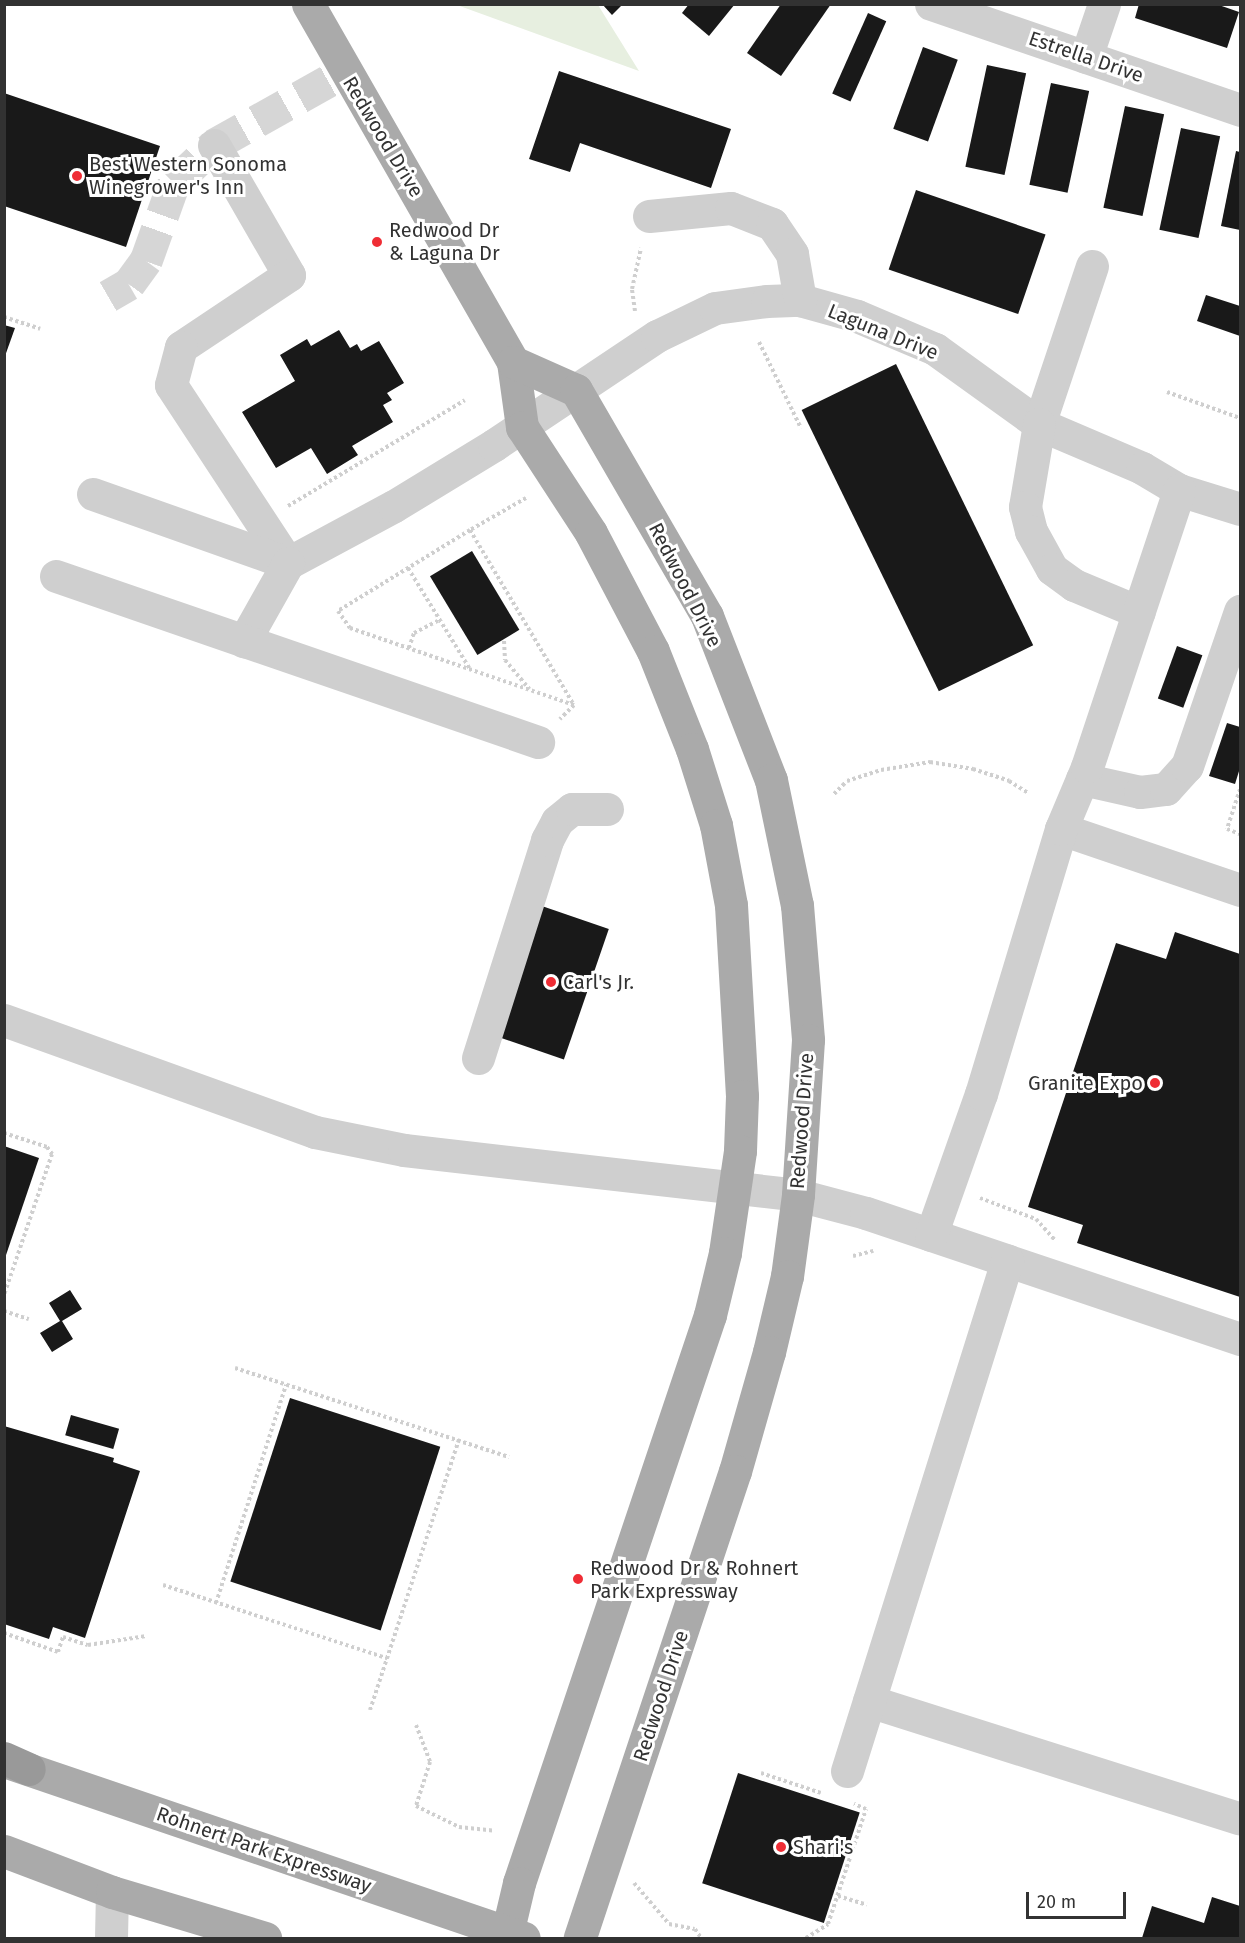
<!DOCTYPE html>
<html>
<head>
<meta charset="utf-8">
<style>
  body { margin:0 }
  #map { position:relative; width:1245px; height:1943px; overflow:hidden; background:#fff; font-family:"Fira Sans",sans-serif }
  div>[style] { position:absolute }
  .green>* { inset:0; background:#e7efe0 }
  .building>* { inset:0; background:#191919; transform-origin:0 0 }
  .minor-tunnel>* { height:33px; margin-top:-16.5px; transform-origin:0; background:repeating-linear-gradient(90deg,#d6d6d6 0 33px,transparent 0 49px) }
  .path>* { height:4px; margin-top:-2px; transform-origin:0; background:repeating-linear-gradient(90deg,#cfcfcf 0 3px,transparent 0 6px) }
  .minor>* { height:33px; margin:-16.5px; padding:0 16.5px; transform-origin:16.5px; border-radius:16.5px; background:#cfcfcf }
  .major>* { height:33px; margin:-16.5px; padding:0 16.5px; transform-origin:16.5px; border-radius:16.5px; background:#aaa }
  .highway>* { height:33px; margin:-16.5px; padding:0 16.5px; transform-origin:16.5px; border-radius:16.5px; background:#999 }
  .dots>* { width:16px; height:16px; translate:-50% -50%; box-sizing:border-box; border:3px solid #fff; border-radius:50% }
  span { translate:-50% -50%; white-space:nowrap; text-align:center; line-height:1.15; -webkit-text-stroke:6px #fff; paint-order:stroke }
  .street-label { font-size:20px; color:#323232 }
  .poi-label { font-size:20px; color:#323232 }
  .left { translate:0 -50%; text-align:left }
  .right { translate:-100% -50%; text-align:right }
  .frame { position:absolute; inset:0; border:6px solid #323232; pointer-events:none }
  .scale { position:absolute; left:1026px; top:1892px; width:100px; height:27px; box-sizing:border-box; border:3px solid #323232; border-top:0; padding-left:8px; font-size:18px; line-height:21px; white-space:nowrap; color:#323232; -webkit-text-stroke:4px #fff; paint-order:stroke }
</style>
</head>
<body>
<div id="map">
  <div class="green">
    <i style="clip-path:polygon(457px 5px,598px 5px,639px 71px)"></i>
  </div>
  <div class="building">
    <i style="clip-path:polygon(602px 4px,623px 4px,612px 15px)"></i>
    <i style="clip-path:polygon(689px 4px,735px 4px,709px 36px,682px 13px)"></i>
    <i style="clip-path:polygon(781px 4px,831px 4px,781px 76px,747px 53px)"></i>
    <i style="clip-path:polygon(1139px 4px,1216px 4px,1239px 12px,1227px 48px,1135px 18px)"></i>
    <i style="left:868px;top:13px;width:20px;height:88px;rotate:24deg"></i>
    <i style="left:923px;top:47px;width:37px;height:87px;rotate:20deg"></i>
    <i style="left:987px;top:65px;width:40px;height:104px;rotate:12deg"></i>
    <i style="clip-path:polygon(559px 71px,731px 129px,711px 188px,580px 143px,570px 172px,529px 159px)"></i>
    <i style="left:1051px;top:83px;width:39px;height:104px;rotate:12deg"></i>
    <i style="clip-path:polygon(4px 93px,160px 146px,126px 247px,4px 206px)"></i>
    <i style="left:1125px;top:106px;width:40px;height:104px;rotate:12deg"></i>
    <i style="left:1181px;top:128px;width:40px;height:104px;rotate:12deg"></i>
    <i style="clip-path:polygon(1236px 151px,1240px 152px,1240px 230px,1221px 226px)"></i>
    <i style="left:916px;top:190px;width:137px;height:84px;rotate:19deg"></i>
    <i style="clip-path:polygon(1206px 295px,1240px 306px,1240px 336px,1197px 321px)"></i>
    <i style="clip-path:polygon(4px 325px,15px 328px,5px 356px,4px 356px)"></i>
    <i style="clip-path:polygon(339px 330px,350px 348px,357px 344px,361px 351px,379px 341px,404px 383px,387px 393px,392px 400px,383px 405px,393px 422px,352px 446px,358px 455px,327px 474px,311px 448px,276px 468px,242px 412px,295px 381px,280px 355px,307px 339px,311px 346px)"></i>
    <i style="left:896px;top:364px;width:313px;height:105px;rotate:64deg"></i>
    <i style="left:472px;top:551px;width:92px;height:49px;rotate:59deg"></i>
    <i style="left:1177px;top:646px;width:27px;height:56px;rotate:20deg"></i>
    <i style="clip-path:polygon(1227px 723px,1240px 727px,1240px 768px,1235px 784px,1209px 776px)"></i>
    <i style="left:536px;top:904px;width:77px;height:138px;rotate:19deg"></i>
    <i style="clip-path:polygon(1175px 932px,1240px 954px,1240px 1297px,1077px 1243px,1083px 1225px,1028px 1207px,1116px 943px,1166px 959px)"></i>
    <i style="clip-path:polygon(4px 1146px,39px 1158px,5px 1258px,4px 1258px)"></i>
    <i style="clip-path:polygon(70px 1290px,82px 1309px,62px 1321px,73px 1339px,52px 1352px,40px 1333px,60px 1321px,49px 1303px)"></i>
    <i style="left:290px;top:1398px;width:158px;height:193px;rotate:18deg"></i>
    <i style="left:71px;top:1415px;width:50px;height:21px;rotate:16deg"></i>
    <i style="clip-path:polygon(4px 1426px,114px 1458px,113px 1462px,140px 1471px,85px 1638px,53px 1627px,49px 1639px,4px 1624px)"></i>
    <i style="left:738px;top:1773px;width:128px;height:116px;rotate:18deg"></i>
    <i style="clip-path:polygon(1212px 1897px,1240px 1906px,1240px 1938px,1142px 1938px,1152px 1906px,1204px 1923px)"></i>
  </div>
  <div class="minor-tunnel">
    <i style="left:108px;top:296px;width:24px;rotate:-30deg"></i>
    <i style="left:129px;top:284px;width:29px;rotate:-54deg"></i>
    <i style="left:146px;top:261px;width:83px;rotate:-70.3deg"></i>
    <i style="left:174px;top:183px;width:55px;rotate:-43.5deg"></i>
    <i style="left:214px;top:145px;width:149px;rotate:-29.3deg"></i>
  </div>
  <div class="path">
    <i style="left:635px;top:311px;width:22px;rotate:-98deg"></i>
    <i style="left:632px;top:289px;width:42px;rotate:-77.6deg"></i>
    <i style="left:4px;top:317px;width:38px;rotate:18deg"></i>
    <i style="left:759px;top:342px;width:96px;rotate:64deg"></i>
    <i style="left:1167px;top:392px;width:77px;rotate:19.6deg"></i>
    <i style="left:526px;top:498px;width:64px;rotate:150.3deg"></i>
    <i style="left:470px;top:530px;width:204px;rotate:59.3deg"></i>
    <i style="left:574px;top:705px;width:20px;rotate:135deg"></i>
    <i style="left:288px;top:506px;width:206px;rotate:-30.9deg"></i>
    <i style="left:470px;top:530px;width:155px;rotate:148.5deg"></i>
    <i style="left:338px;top:611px;width:21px;rotate:55deg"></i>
    <i style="left:350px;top:628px;width:237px;rotate:19deg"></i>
    <i style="left:408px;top:568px;width:119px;rotate:58.5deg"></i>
    <i style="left:504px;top:641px;width:19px;rotate:87deg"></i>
    <i style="left:505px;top:660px;width:38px;rotate:50deg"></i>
    <i style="left:409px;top:648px;width:16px;rotate:-72deg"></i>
    <i style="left:414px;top:633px;width:28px;rotate:-27deg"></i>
    <i style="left:1240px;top:789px;width:42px;rotate:108deg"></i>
    <i style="left:1227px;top:829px;width:14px;rotate:21deg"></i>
    <i style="left:834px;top:794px;width:18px;rotate:-45deg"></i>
    <i style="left:847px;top:781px;width:36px;rotate:-18deg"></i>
    <i style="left:881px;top:770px;width:50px;rotate:-9.3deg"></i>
    <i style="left:930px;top:762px;width:44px;rotate:9.2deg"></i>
    <i style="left:973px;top:769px;width:38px;rotate:18deg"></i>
    <i style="left:1009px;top:781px;width:22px;rotate:32deg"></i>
    <i style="left:4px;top:1133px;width:45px;rotate:18deg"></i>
    <i style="left:47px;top:1147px;width:9px;rotate:54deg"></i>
    <i style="left:52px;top:1154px;width:149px;rotate:108.8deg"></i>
    <i style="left:980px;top:1198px;width:60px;rotate:20.6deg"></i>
    <i style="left:1036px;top:1219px;width:28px;rotate:48deg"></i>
    <i style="left:853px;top:1256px;width:21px;rotate:-14deg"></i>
    <i style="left:4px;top:1311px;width:26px;rotate:18deg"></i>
    <i style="left:235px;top:1368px;width:288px;rotate:18deg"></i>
    <i style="left:163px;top:1585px;width:236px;rotate:18.1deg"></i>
    <i style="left:216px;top:1603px;width:229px;rotate:-72.2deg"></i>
    <i style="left:4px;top:1633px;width:57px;rotate:19.4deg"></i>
    <i style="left:58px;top:1652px;width:16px;rotate:-72deg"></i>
    <i style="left:63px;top:1637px;width:26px;rotate:18deg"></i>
    <i style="left:88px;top:1645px;width:59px;rotate:-8.8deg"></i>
    <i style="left:370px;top:1710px;width:285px;rotate:-71.8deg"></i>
    <i style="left:416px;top:1725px;width:40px;rotate:69deg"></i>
    <i style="left:430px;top:1762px;width:46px;rotate:107.7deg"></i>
    <i style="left:416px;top:1806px;width:48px;rotate:26deg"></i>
    <i style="left:459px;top:1827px;width:36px;rotate:6deg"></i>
    <i style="left:761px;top:1773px;width:63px;rotate:18.4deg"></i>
    <i style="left:634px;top:1883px;width:54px;rotate:49.5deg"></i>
    <i style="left:669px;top:1924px;width:26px;rotate:11deg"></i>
    <i style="left:695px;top:1929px;width:11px;rotate:56deg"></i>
    <i style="left:838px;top:1896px;width:30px;rotate:17deg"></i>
    <i style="left:806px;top:1938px;width:26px;rotate:-32deg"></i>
    <i style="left:828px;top:1924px;width:121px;rotate:-71.7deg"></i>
    <i style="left:866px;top:1809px;width:13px;rotate:-157deg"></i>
  </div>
  <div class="minor">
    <i style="left:931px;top:4px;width:327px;rotate:18.9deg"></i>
    <i style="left:1086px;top:57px;width:56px;rotate:-71.2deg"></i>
    <i style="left:214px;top:145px;width:150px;rotate:60deg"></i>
    <i style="left:289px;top:275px;width:130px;rotate:146.3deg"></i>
    <i style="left:181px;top:347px;width:39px;rotate:105deg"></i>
    <i style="left:171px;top:385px;width:213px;rotate:56.7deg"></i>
    <i style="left:288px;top:563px;width:120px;rotate:-28.3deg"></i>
    <i style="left:394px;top:506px;width:117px;rotate:-31.4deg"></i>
    <i style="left:494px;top:445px;width:196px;rotate:-33.8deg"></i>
    <i style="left:657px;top:336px;width:64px;rotate:-25.8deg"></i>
    <i style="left:715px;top:308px;width:52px;rotate:-7.7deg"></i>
    <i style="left:767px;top:301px;width:33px;rotate:-2deg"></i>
    <i style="left:800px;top:300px;width:59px;rotate:15.7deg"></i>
    <i style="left:857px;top:316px;width:85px;rotate:22.9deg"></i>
    <i style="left:935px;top:349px;width:128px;rotate:35.8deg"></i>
    <i style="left:1039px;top:424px;width:112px;rotate:23.1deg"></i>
    <i style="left:1142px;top:468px;width:43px;rotate:30.7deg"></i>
    <i style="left:1179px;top:490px;width:64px;rotate:17.3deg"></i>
    <i style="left:649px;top:216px;width:82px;rotate:-5.6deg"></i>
    <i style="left:731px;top:208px;width:44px;rotate:21.3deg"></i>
    <i style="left:772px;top:224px;width:36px;rotate:56deg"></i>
    <i style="left:792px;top:254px;width:47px;rotate:80.1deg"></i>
    <i style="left:1092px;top:266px;width:167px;rotate:108.5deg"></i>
    <i style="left:1039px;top:424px;width:84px;rotate:99.6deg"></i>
    <i style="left:1025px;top:507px;width:25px;rotate:76deg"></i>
    <i style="left:1031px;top:531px;width:43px;rotate:61.1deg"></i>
    <i style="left:1052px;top:569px;width:27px;rotate:36deg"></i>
    <i style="left:1074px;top:585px;width:70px;rotate:22.6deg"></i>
    <i style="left:93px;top:494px;width:207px;rotate:19.5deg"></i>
    <i style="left:288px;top:563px;width:90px;rotate:119.4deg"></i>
    <i style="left:56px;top:576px;width:510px;rotate:19deg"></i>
    <i style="left:1082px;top:779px;width:59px;rotate:12.6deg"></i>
    <i style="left:1140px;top:792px;width:26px;rotate:-7deg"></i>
    <i style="left:1166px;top:789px;width:31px;rotate:-48deg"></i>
    <i style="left:1187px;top:766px;width:164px;rotate:-71.1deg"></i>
    <i style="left:1061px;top:829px;width:189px;rotate:18.8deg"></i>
    <i style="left:4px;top:1020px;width:331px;rotate:19.8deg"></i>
    <i style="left:315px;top:1132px;width:91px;rotate:11.4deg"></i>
    <i style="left:404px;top:1150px;width:397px;rotate:6.5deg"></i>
    <i style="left:798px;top:1195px;width:70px;rotate:14.8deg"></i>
    <i style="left:866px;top:1213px;width:395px;rotate:18.6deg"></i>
    <i style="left:478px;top:1058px;width:229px;rotate:-72.4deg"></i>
    <i style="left:547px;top:840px;width:21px;rotate:-62deg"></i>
    <i style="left:557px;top:821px;width:19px;rotate:-39deg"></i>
    <i style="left:572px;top:809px;width:35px"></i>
    <i style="left:931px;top:1235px;width:150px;rotate:-70.5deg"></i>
    <i style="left:981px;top:1094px;width:277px;rotate:-73.2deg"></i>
    <i style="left:1061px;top:829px;width:67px;rotate:-67.2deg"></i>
    <i style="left:1087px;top:767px;width:292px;rotate:-71.6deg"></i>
    <i style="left:869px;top:1701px;width:389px;rotate:17.6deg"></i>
    <i style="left:847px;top:1771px;width:535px;rotate:-72.58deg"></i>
    <i style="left:111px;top:1938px;width:46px;rotate:-88.8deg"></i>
  </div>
  <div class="major">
    <i style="left:308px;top:4px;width:413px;rotate:60.2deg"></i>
    <i style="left:513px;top:362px;width:66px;rotate:82.1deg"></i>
    <i style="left:522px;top:427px;width:126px;rotate:56.9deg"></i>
    <i style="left:591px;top:533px;width:133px;rotate:62.3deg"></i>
    <i style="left:653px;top:651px;width:105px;rotate:68.3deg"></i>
    <i style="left:692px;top:749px;width:80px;rotate:72.5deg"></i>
    <i style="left:716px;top:825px;width:81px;rotate:79.4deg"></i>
    <i style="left:731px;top:905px;width:191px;rotate:86.7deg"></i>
    <i style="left:742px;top:1096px;width:55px;rotate:92.1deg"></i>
    <i style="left:740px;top:1151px;width:103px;rotate:98.4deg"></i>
    <i style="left:725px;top:1253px;width:64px;rotate:103.6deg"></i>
    <i style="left:710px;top:1315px;width:599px;rotate:108.59deg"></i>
    <i style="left:519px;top:1883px;width:57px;rotate:103.3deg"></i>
    <i style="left:513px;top:362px;width:69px;rotate:24deg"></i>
    <i style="left:576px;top:390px;width:261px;rotate:59.9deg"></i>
    <i style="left:707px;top:616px;width:176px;rotate:68.7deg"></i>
    <i style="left:771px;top:780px;width:128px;rotate:78.3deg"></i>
    <i style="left:797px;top:905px;width:135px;rotate:85.3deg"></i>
    <i style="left:808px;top:1040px;width:155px;rotate:93.7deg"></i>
    <i style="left:798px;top:1195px;width:82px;rotate:97.7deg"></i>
    <i style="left:787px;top:1276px;width:78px;rotate:103.3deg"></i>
    <i style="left:769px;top:1352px;width:124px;rotate:105.9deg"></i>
    <i style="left:735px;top:1471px;width:492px;rotate:108.4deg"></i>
    <i style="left:4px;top:1761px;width:549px;rotate:18.8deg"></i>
    <i style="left:4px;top:1851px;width:116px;rotate:20.8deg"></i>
    <i style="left:112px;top:1892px;width:160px;rotate:16.7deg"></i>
  </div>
  <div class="highway">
    <i style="left:4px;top:1758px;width:27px;rotate:24deg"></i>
  </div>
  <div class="dots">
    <i style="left:77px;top:176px;background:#ef2d35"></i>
    <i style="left:377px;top:242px;background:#ef2d35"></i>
    <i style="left:551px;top:982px;background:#ef2d35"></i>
    <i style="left:1155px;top:1083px;background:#ef2d35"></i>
    <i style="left:578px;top:1579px;background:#ef2d35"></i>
    <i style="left:781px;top:1847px;background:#ef2d35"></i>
  </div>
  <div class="street-label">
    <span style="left:1086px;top:57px;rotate:19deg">Estrella Drive</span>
    <span style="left:383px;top:137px;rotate:59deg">Redwood Drive</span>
    <span style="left:883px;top:332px;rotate:22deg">Laguna Drive</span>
    <span style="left:685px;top:585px;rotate:63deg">Redwood Drive</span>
    <span style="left:802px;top:1121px;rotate:-86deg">Redwood Drive</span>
    <span style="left:661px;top:1696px;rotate:-72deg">Redwood Drive</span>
    <span style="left:264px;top:1850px;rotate:19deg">Rohnert Park Expressway</span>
  </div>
  <div class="poi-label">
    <span class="left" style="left:89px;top:176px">Best Western Sonoma<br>Winegrower's Inn</span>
    <span class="left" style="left:389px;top:242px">Redwood Dr<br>&amp; Laguna Dr</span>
    <span class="left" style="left:563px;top:982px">Carl's Jr.</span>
    <span class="right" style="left:1143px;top:1083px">Granite Expo</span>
    <span class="left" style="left:590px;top:1580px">Redwood Dr &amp; Rohnert<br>Park Expressway</span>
    <span class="left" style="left:793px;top:1847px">Shari's</span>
  </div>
  <div class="frame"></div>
  <div class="scale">20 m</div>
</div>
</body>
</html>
